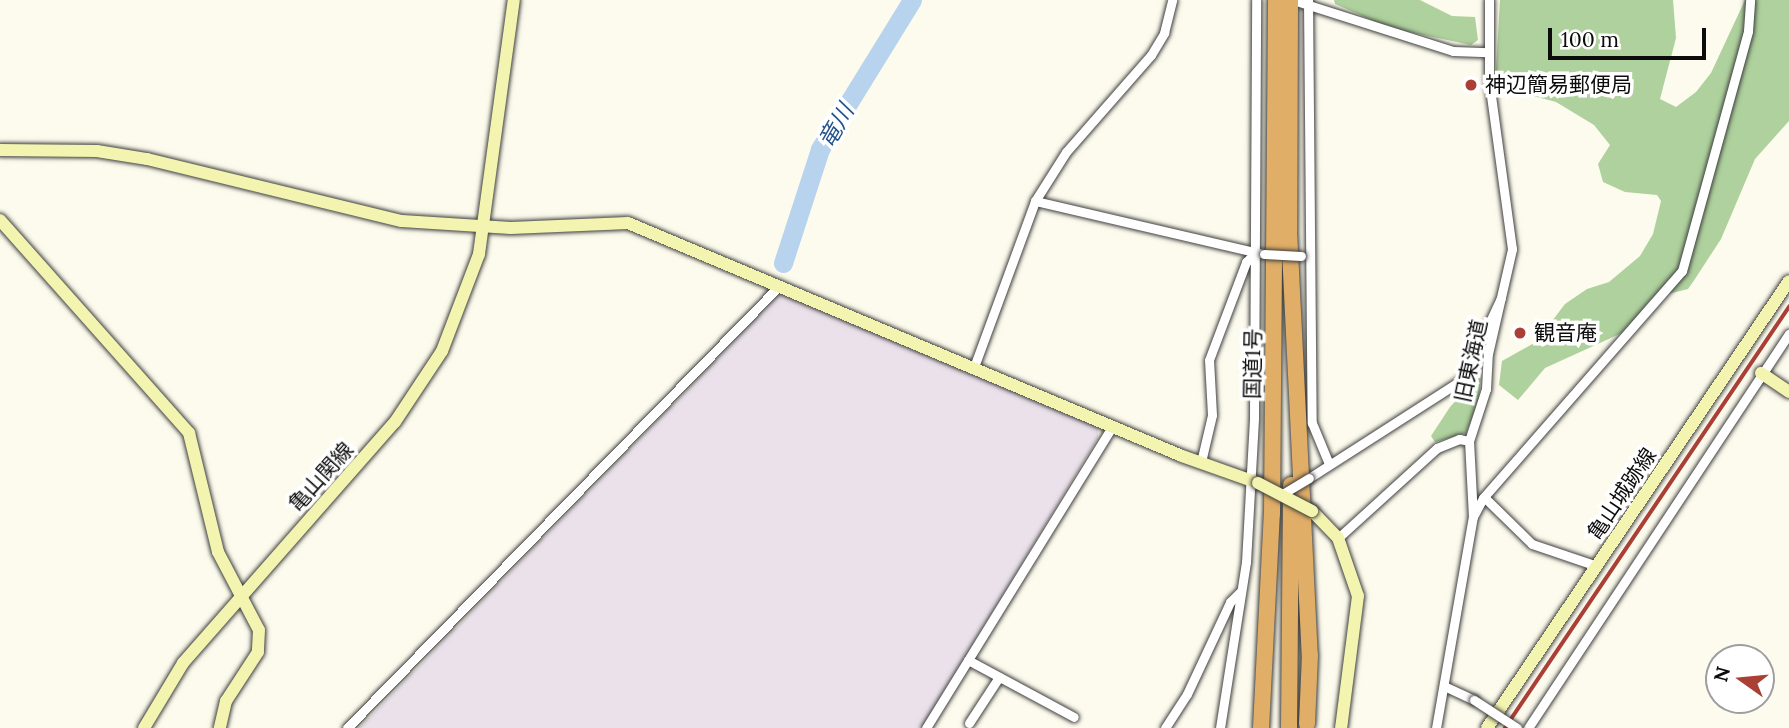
<!DOCTYPE html>
<html>
<head>
<meta charset="utf-8">
<style>
  body { margin:0 }
  #map { position:relative; width:1789px; height:728px; overflow:hidden; background:#fdfbed; font-family:Lora,"Noto Sans JP",serif }
  div>[style] { position:absolute }
  .industrial>* { inset:0; background:#eae1ea }
  .forest>* { inset:0; background:#aed19d }
  .river>* { height:19px; margin:-9.5px; padding:0 9.5px; transform-origin:9.5px; border-radius:9.5px; background:#b8d3ee }
  .roads { filter:drop-shadow(0 0 2px #3f3f3f) drop-shadow(0 0 2px #3f3f3f) }
  .street>* { height:9px; margin:-4.5px; padding:0 4.5px; transform-origin:4.5px; border-radius:4.5px; background:#fff }
  .secondary>* { height:12px; margin:-6px; padding:0 6px; transform-origin:6px; border-radius:6px; background:#f4f4b1 }
  .highway>* { height:16px; margin:-8px; padding:0 8px; transform-origin:8px; border-radius:8px; background:#e1ae67 }
  .rail>* { height:3.5px; margin:-1.75px; padding:0 1.75px; transform-origin:1.75px; border-radius:1.75px; background:#aa3f36 }
  .bridges { filter:drop-shadow(0 0 2px #3f3f3f) drop-shadow(0 0 2px #3f3f3f) }
  .street-bridge>* { height:9px; margin:-4.5px; padding:0 4.5px; transform-origin:4.5px; border-radius:4.5px; background:#fff }
  .secondary-bridge>* { height:12px; margin:-6px; padding:0 6px; transform-origin:6px; border-radius:6px; background:#f4f4b1 }
  .dots>* { width:19px; height:19px; translate:-50% -50%; box-sizing:border-box; border:4px solid #fff; border-radius:50% }
  span { translate:-50% -50%; white-space:nowrap; text-align:center; line-height:1.15; -webkit-text-stroke:7px #fff; paint-order:stroke }
  .poi-label { font-size:21px; color:#0c0c0c }
  .left { translate:0 -50%; text-align:left }
  .street-label { font-size:21px; color:#0c0c0c }
  .water-label { font-size:23px; color:#26538d; font-style:italic }
  .north { position:absolute; left:1705px; top:644px; width:70px; height:70px; box-sizing:border-box; background:#fff; border:2px solid #9e9e9e; border-radius:50%; rotate:285deg; font-size:19px; font-weight:700; line-height:28px; text-align:center; color:#0c0c0c }
  .north::after { content:''; display:block; margin:auto; width:24px; height:32px; background:#aa3f36; clip-path:polygon(50% 0,100% 100%,50% 72%,0 100%) }
  .scale { position:absolute; left:1548px; top:28px; width:158px; height:32px; box-sizing:border-box; border:4px solid #0c0c0c; border-top:0; padding-left:9px; font-size:21px; line-height:24px; white-space:nowrap; color:#0c0c0c; -webkit-text-stroke:5px #fff; paint-order:stroke }
</style>
</head>
<body>
<div id="map">
  <div class="industrial">
    <i style="clip-path:polygon(788px 294px,1098px 427px,1098px 438px,922px 728px,359px 728px,778px 296px)"></i>
  </div>
  <div class="forest">
    <i style="clip-path:polygon(1334px 0,1420px 0,1452px 16px,1475px 17px,1478px 40px,1471px 45px,1390px 28px,1335px 4px)"></i>
    <i style="clip-path:polygon(1500px 0,1673px 0,1676px 38px,1660px 99px,1676px 107px,1696px 92px,1711px 73px,1745px 0,1789px 0,1789px 121px,1755px 159px,1721px 239px,1693px 282px,1688px 289px,1652px 298px,1624px 332px,1545px 368px,1518px 400px,1499px 385px,1502px 361px,1536px 342px,1565px 304px,1587px 289px,1609px 282px,1640px 256px,1653px 234px,1661px 201px,1657px 195px,1625px 192px,1603px 182px,1598px 164px,1610px 145px,1594px 125px,1556px 102px,1495px 86px)"></i>
    <i style="clip-path:polygon(1481px 373px,1479px 401px,1466px 433px,1435px 442px,1431px 436px,1450px 407px)"></i>
  </div>
  <div class="river">
    <i style="left:783px;top:263px;width:120px;rotate:-72deg"></i>
    <i style="left:820px;top:149px;width:175px;rotate:-58.3deg"></i>
  </div>
  <div class="roads">
    <div class="street">
      <i style="left:1293px;top:0;width:168px;rotate:17.7deg"></i>
      <i style="left:1453px;top:51px;width:35px;rotate:2deg"></i>
      <i style="left:1308px;top:0;width:423px;rotate:89.5deg"></i>
      <i style="left:1312px;top:423px;width:44px;rotate:67.5deg"></i>
      <i style="left:1035px;top:201px;width:230px;rotate:13.1deg"></i>
      <i style="left:974px;top:367px;width:177px;rotate:-69.8deg"></i>
      <i style="left:1035px;top:201px;width:58px;rotate:-57.7deg"></i>
      <i style="left:1066px;top:152px;width:129px;rotate:-48.8deg"></i>
      <i style="left:1151px;top:55px;width:26px;rotate:-59deg"></i>
      <i style="left:1164px;top:33px;width:34px;rotate:-76deg"></i>
      <i style="left:1201px;top:462px;width:48px;rotate:-76.8deg"></i>
      <i style="left:1212px;top:415px;width:55px;rotate:-93.1deg"></i>
      <i style="left:1209px;top:360px;width:105px;rotate:-69.3deg"></i>
      <i style="left:1246px;top:262px;width:14px;rotate:-45deg"></i>
      <i style="left:1309px;top:478px;width:183px;rotate:-32.7deg"></i>
      <i style="left:1463px;top:379px;width:89px;rotate:-64.9deg"></i>
      <i style="left:1484px;top:497px;width:67px;rotate:44.4deg"></i>
      <i style="left:1532px;top:544px;width:69px;rotate:18.7deg"></i>
      <i style="left:1474px;top:515px;width:19px;rotate:-62deg"></i>
      <i style="left:1483px;top:498px;width:302px;rotate:-48.8deg"></i>
      <i style="left:1682px;top:271px;width:249px;rotate:-74.6deg"></i>
      <i style="left:1748px;top:31px;width:31px;rotate:-86deg"></i>
      <i style="left:1338px;top:538px;width:134px;rotate:-42.3deg"></i>
      <i style="left:1437px;top:448px;width:24px;rotate:-22deg"></i>
      <i style="left:1459px;top:439px;width:10px;rotate:11deg"></i>
      <i style="left:968px;top:660px;width:120px;rotate:28.3deg"></i>
      <i style="left:1444px;top:686px;width:33px;rotate:25deg"></i>
      <i style="left:969px;top:723px;width:55px;rotate:-56.9deg"></i>
      <i style="left:347px;top:728px;width:619px;rotate:-45.65deg"></i>
      <i style="left:926px;top:728px;width:356px;rotate:-58.3deg"></i>
      <i style="left:1165px;top:728px;width:40px;rotate:-57.1deg"></i>
      <i style="left:1187px;top:694px;width:102px;rotate:-64.9deg"></i>
      <i style="left:1230px;top:602px;width:14px;rotate:-45deg"></i>
      <i style="left:1220px;top:728px;width:168px;rotate:-81.1deg"></i>
      <i style="left:1246px;top:562px;width:145px;rotate:-86.8deg"></i>
      <i style="left:1254px;top:417px;width:417px;rotate:-89.7deg"></i>
      <i style="left:1436px;top:728px;width:214px;rotate:-80.1deg"></i>
      <i style="left:1473px;top:517px;width:76px;rotate:-93deg"></i>
      <i style="left:1469px;top:441px;width:55px;rotate:-71.9deg"></i>
      <i style="left:1486px;top:389px;width:35px;rotate:-87deg"></i>
      <i style="left:1488px;top:354px;width:108px;rotate:-77.1deg"></i>
      <i style="left:1512px;top:249px;width:169px;rotate:-97.8deg"></i>
      <i style="left:1489px;top:82px;width:82px;rotate:-90deg"></i>
      <i style="left:1528px;top:728px;width:473px;rotate:-56.5deg"></i>
    </div>
    <div class="secondary">
      <i style="left:0;top:150px;width:97px;rotate:0.6deg"></i>
      <i style="left:97px;top:151px;width:51px;rotate:9.1deg"></i>
      <i style="left:147px;top:159px;width:262px;rotate:13.7deg"></i>
      <i style="left:402px;top:221px;width:109px;rotate:3.7deg"></i>
      <i style="left:511px;top:228px;width:117px;rotate:-2.4deg"></i>
      <i style="left:628px;top:223px;width:601px;rotate:22.81deg"></i>
      <i style="left:1182px;top:456px;width:81px;rotate:19.6deg"></i>
      <i style="left:0;top:220px;width:285px;rotate:48.4deg"></i>
      <i style="left:189px;top:433px;width:122px;rotate:76.3deg"></i>
      <i style="left:218px;top:552px;width:88px;rotate:62.3deg"></i>
      <i style="left:259px;top:630px;width:22px;rotate:93deg"></i>
      <i style="left:258px;top:652px;width:59px;rotate:123.1deg"></i>
      <i style="left:226px;top:701px;width:28px;rotate:103deg"></i>
      <i style="left:1761px;top:373px;width:34px;rotate:34deg"></i>
      <i style="left:1312px;top:511px;width:37px;rotate:46deg"></i>
      <i style="left:1338px;top:538px;width:61px;rotate:71deg"></i>
      <i style="left:1358px;top:596px;width:133px;rotate:97.3deg"></i>
      <i style="left:144px;top:728px;width:76px;rotate:-59deg"></i>
      <i style="left:183px;top:663px;width:321px;rotate:-48.7deg"></i>
      <i style="left:395px;top:422px;width:85px;rotate:-56.5deg"></i>
      <i style="left:442px;top:351px;width:104px;rotate:-69.1deg"></i>
      <i style="left:479px;top:254px;width:256px;rotate:-82.2deg"></i>
      <i style="left:1487px;top:728px;width:539px;rotate:-55.96deg"></i>
    </div>
    <div class="highway">
      <i style="left:1290px;top:0;width:231px;rotate:90.2deg"></i>
      <i style="left:1289px;top:231px;width:425px;rotate:87.2deg"></i>
      <i style="left:1310px;top:655px;width:69px;rotate:92.5deg"></i>
      <i style="left:1261px;top:728px;width:214px;rotate:-87.1deg"></i>
      <i style="left:1272px;top:514px;width:514px;rotate:-89.55deg"></i>
      <i style="left:1289px;top:728px;width:243px;rotate:-89.5deg"></i>
    </div>
  </div>
  <div class="rail">
    <i style="left:1505px;top:728px;width:508px;rotate:-56deg"></i>
  </div>
  <div class="bridges">
    <div class="street-bridge">
      <i style="left:1264px;top:254px;width:37px;rotate:3deg"></i>
      <i style="left:1284px;top:493px;width:29px;rotate:-31deg"></i>
      <i style="left:1474px;top:700px;width:51px;rotate:33.1deg"></i>
    </div>
    <div class="secondary-bridge">
      <i style="left:1258px;top:483px;width:61px;rotate:27.4deg"></i>
    </div>
  </div>
  <div class="dots">
    <i style="left:1471px;top:85px;background:#aa3f36"></i>
    <i style="left:1520px;top:333px;background:#aa3f36"></i>
  </div>
  <div class="poi-label">
    <span class="left" style="left:1485px;top:85px">神辺簡易郵便局</span>
    <span class="left" style="left:1534px;top:333px">観音庵</span>
  </div>
  <div class="street-label">
    <span style="left:1471px;top:361px;rotate:-78deg">旧東海道</span>
    <span style="left:1253px;top:364px;rotate:-89deg">国道1号</span>
    <span style="left:321px;top:477px;rotate:-48deg">亀山関線</span>
    <span style="left:1622px;top:494px;rotate:-56deg">亀山城跡線</span>
  </div>
  <div class="water-label">
    <span style="left:836px;top:126px;rotate:-60deg">竜川</span>
  </div>
  <div class="north">N</div>
  <div class="scale">100 m</div>
</div>
</body>
</html>
